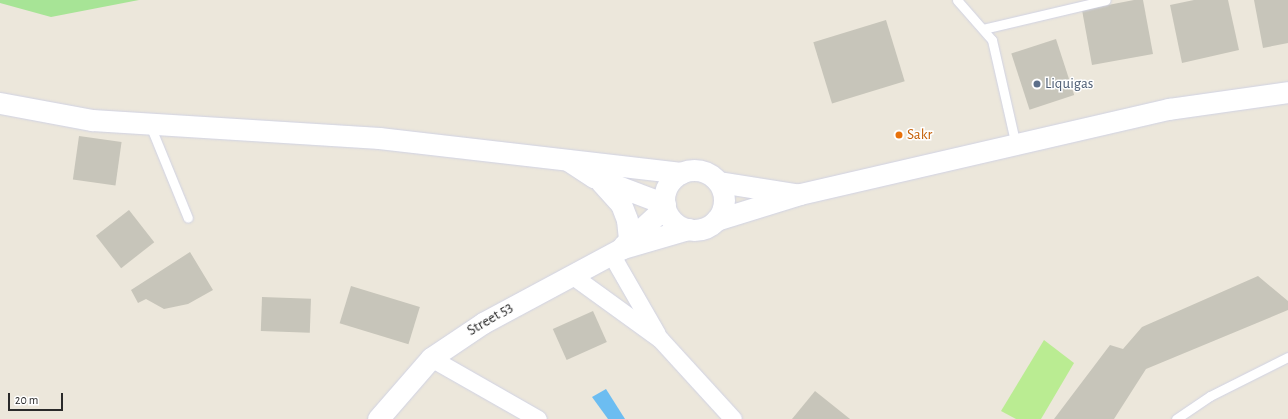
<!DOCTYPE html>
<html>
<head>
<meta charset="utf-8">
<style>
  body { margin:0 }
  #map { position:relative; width:1288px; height:419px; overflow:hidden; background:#ece7db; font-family:"Alegreya Sans",sans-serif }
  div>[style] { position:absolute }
  .green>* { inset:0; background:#a7e496 }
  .pitch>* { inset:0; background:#baec92 }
  .water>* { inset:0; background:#6cbdf1 }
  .building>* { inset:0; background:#c7c5ba; transform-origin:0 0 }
  .roads { filter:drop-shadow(0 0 1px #d0d2e3) drop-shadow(0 0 1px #d0d2e3) }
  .service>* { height:9px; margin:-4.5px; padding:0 4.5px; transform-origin:4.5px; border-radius:4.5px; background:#fff }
  .minor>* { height:17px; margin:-8.5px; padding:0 8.5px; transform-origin:8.5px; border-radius:8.5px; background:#fff }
  .tertiary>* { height:21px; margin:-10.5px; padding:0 10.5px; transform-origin:10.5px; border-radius:10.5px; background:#fff }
  .tertiary>.ring { margin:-10.5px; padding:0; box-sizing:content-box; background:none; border:21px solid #fff; border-radius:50% }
  .dots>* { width:11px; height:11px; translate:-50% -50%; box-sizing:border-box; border:2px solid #fff; border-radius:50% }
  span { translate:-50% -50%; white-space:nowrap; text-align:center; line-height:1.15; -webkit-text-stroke:3px #fff; paint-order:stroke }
  .service-label { font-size:15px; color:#4e5e75 }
  .left { translate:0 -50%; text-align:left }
  .food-label { font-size:15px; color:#c56008 }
  .street-label { font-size:15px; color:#2a2a2a }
  .scale { position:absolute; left:8px; top:393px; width:55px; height:18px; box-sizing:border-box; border:2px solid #2a2a2a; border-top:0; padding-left:5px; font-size:12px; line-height:14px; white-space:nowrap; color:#2a2a2a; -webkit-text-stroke:3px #fff; paint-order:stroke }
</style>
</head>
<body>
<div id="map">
  <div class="green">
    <i style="clip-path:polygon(0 0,139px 0,51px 17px,0 3px)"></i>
  </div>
  <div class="pitch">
    <i style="clip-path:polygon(1044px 340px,1074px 363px,1041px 419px,1016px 419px,1001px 411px)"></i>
  </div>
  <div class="water">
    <i style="clip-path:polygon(606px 389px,625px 419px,608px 419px,592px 397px)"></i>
  </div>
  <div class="building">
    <i style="clip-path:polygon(1134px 0,1143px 0,1153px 54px,1092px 65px,1082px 10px)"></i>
    <i style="clip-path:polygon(1194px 0,1228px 0,1239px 50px,1182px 63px,1170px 5px)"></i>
    <i style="clip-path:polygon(1254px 0,1288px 0,1288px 43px,1263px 48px)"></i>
    <i style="left:886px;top:20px;width:64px;height:76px;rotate:73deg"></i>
    <i style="left:1056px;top:39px;width:59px;height:47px;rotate:72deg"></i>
    <i style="left:79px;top:136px;width:43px;height:44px;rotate:8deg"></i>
    <i style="left:129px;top:210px;width:41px;height:42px;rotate:52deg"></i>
    <i style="clip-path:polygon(190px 252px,213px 290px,188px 304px,164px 309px,146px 299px,138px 303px,131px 290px)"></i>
    <i style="clip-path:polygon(1258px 276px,1288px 301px,1288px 310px,1146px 369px,1114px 419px,1054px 419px,1110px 345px,1123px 349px,1142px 327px)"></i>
    <i style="left:351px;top:286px;width:72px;height:39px;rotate:17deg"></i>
    <i style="left:262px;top:297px;width:49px;height:34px;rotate:2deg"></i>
    <i style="left:593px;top:311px;width:34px;height:44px;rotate:66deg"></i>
    <i style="clip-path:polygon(815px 391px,850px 419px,792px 419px)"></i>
  </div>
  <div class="roads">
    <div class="service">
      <i style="left:957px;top:0;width:53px;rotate:48.8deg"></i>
      <i style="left:992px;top:40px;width:109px;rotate:77.2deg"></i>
      <i style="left:983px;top:29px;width:126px;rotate:-13.3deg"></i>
      <i style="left:150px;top:125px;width:100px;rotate:67.8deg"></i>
      <i style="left:1176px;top:419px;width:41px;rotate:-34.1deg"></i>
      <i style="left:1210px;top:396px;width:87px;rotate:-26.6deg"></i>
    </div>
    <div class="minor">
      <i style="left:611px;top:254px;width:92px;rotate:60.1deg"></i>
      <i style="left:573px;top:276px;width:107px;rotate:35.9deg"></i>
      <i style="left:660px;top:339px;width:108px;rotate:47.6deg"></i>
      <i style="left:431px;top:358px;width:123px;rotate:29.7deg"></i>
    </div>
    <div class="tertiary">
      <i style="left:0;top:103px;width:94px;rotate:10.5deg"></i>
      <i style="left:92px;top:120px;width:288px;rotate:3.6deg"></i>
      <i style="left:379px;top:138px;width:304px;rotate:6.6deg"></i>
      <i style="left:569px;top:161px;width:30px;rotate:33deg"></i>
      <i style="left:594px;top:177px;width:76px;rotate:20.8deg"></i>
      <i class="ring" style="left:664px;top:170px;width:39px;height:39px"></i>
      <i style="left:601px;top:182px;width:30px;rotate:48deg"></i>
      <i style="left:621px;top:204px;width:17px;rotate:69deg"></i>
      <i style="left:627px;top:220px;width:18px;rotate:84deg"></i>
      <i style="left:719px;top:182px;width:77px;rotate:9deg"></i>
      <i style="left:716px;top:220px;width:88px;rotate:-17.2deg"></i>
      <i style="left:800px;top:194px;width:379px;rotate:-13deg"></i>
      <i style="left:1169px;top:109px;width:120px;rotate:-8.1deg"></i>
      <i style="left:623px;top:246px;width:57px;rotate:-42.9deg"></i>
      <i style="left:378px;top:419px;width:81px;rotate:-49deg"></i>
      <i style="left:431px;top:358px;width:63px;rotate:-33.9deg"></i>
      <i style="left:483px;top:323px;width:159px;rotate:-28.2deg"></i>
      <i style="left:623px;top:248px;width:68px;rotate:-16.3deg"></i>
    </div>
  </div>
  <div class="dots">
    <i style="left:1037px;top:84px;background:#5c6f8a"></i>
    <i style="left:899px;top:135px;background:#e8710a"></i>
  </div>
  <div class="service-label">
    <span class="left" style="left:1045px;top:84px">Liquigas</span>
  </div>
  <div class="food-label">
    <span class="left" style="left:907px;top:135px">Sakr</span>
  </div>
  <div class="street-label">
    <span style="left:490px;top:319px;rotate:-31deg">Street 53</span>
  </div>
  <div class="scale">20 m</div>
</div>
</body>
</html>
